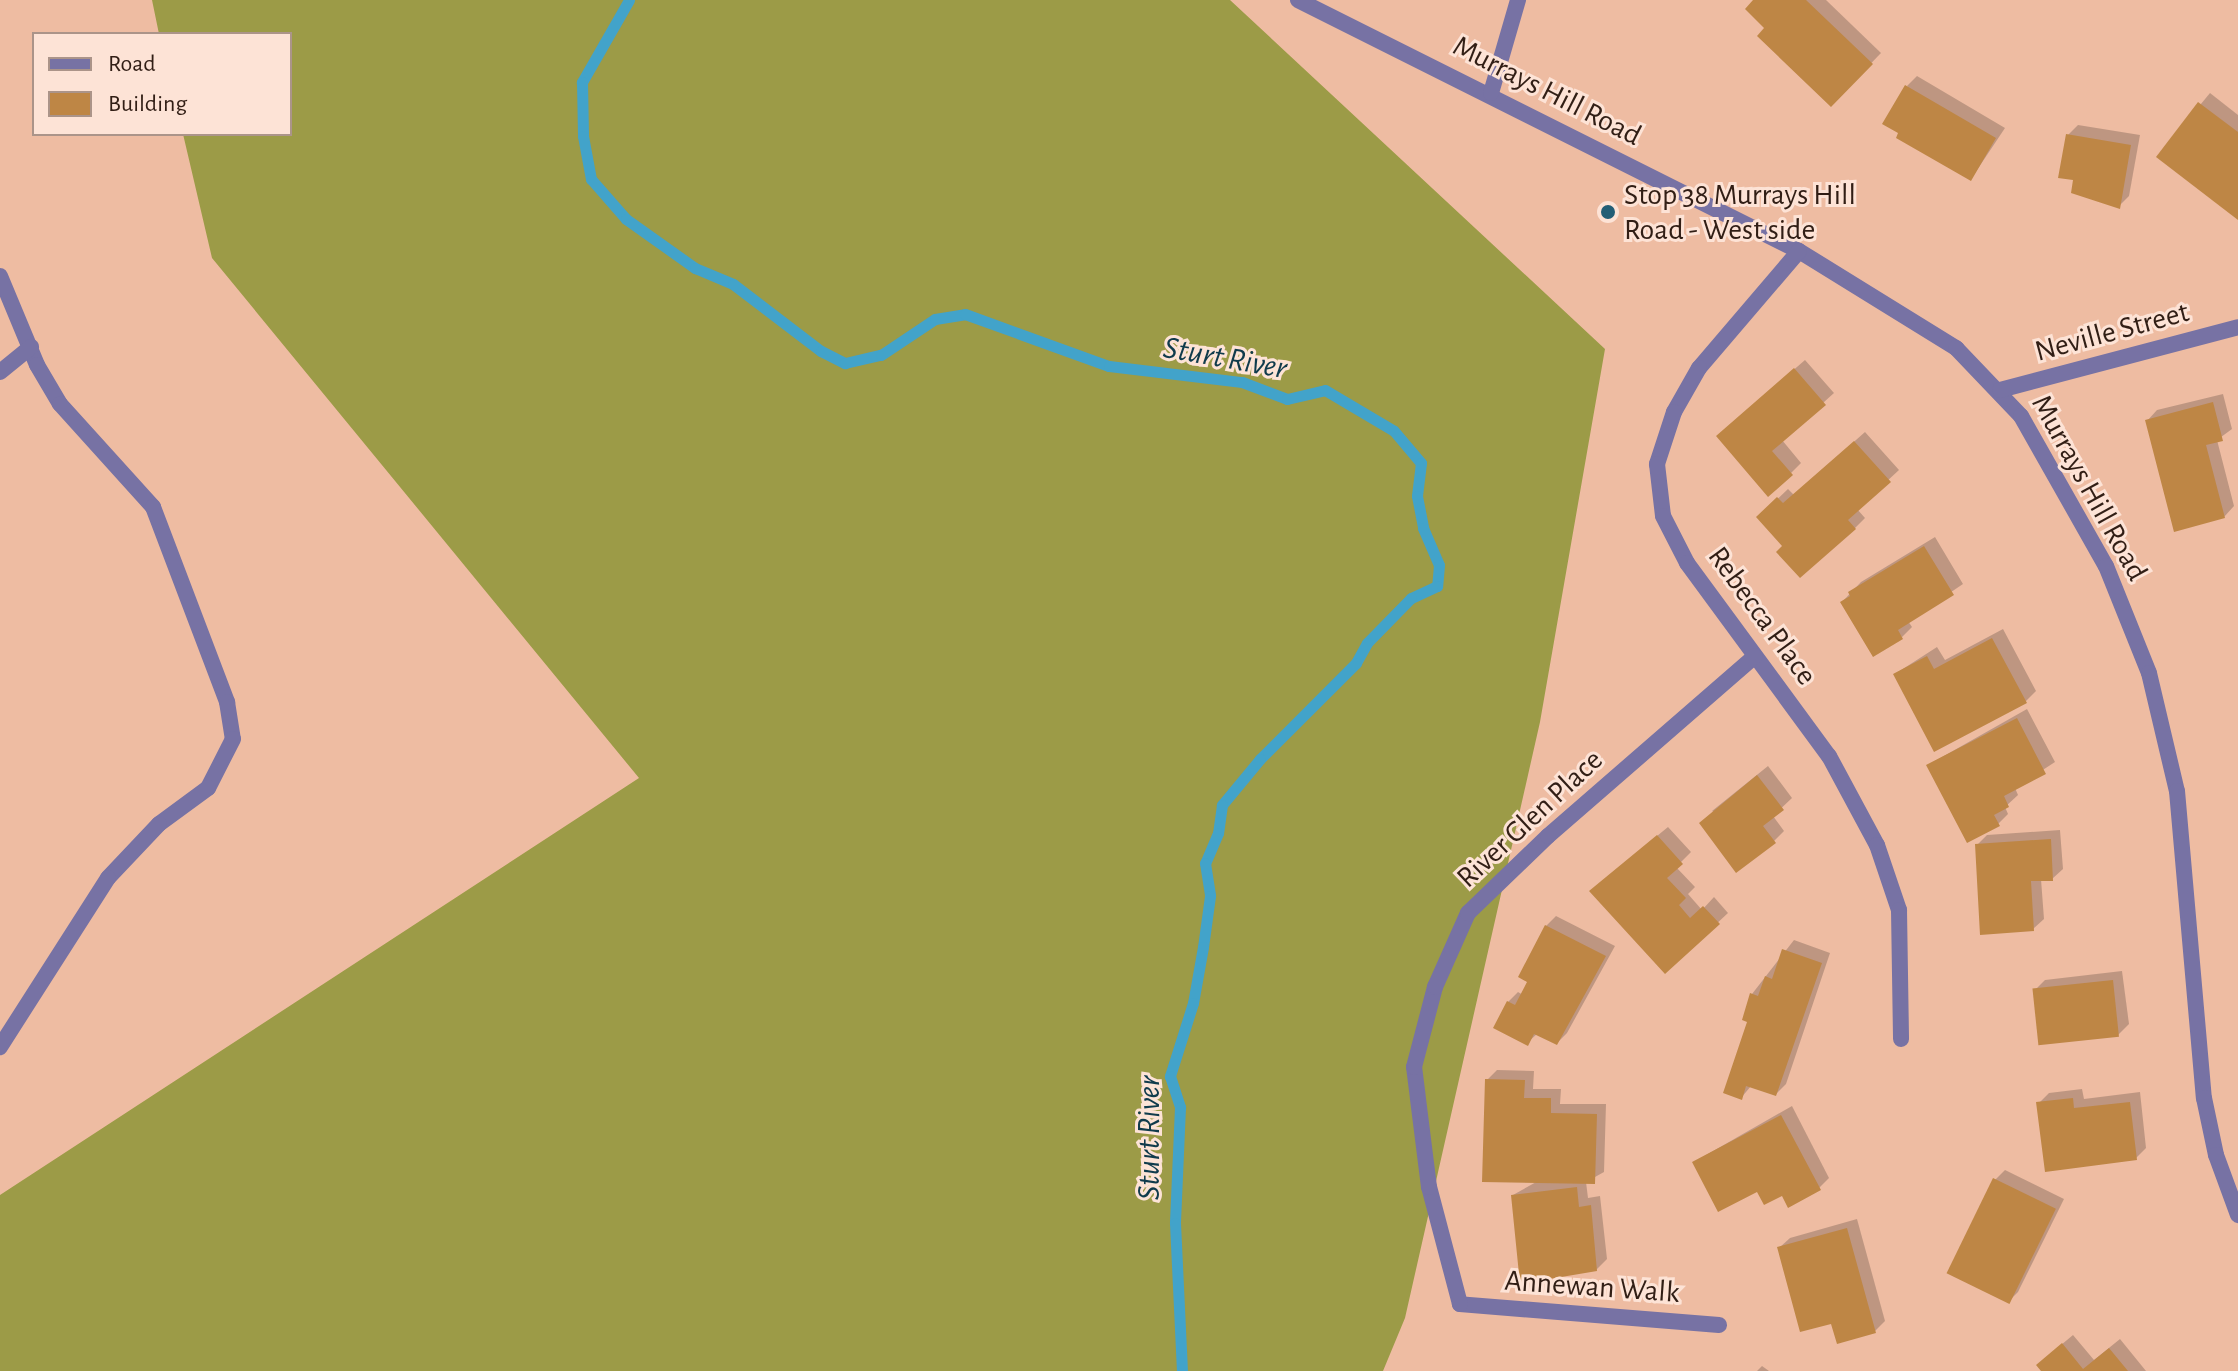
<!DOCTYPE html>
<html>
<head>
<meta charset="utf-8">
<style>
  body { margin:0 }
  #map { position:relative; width:2238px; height:1371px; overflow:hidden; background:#eebca2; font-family:"Alegreya Sans",sans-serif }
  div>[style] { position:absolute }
  .forest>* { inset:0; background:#9c9b47 }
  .shadow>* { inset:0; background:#0003 }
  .stream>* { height:11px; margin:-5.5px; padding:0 5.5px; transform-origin:5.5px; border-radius:5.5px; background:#42a3ca }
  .building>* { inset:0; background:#be8645; transform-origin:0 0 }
  .minor>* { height:16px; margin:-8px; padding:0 8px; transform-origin:8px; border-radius:8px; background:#7772a4 }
  .dots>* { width:22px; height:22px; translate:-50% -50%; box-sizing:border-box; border:4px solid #fde3d6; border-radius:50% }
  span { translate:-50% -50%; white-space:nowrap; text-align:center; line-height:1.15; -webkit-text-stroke:6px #fde3d6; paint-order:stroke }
  .street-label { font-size:30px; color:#311e15 }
  .poi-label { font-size:30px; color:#311e15 }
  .left { translate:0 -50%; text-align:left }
  .water-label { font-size:32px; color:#103b4c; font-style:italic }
  .legend { position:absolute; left:32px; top:32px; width:260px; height:104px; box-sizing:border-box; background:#fde3d6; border:2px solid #ab9489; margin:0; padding:10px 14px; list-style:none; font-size:24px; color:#311e15 }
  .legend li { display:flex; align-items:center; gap:16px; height:40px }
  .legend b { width:40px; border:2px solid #ab9489 }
</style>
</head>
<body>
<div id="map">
  <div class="forest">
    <i style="clip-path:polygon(152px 0,1230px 0,1605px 349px,1540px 722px,1405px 1318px,1383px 1371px,0 1371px,0 1195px,639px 778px,212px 258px,183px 134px,290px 134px,290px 34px,159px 34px)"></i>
  </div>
  <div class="shadow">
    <i style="clip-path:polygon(1756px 0,1826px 0,1881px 53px,1831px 105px,1767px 28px)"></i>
    <i style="clip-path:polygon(1917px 76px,2005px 128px,1971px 179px,1907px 86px)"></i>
    <i style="clip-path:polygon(2210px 93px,2238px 115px,2238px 217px,2158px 156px)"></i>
    <i style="clip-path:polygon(2078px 125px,2140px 135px,2129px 196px,2119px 206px,2075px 179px,2068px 135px)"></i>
    <i style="clip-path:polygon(1805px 360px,1834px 393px,1782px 440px,1801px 463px,1791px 473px,1729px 426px)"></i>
    <i style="clip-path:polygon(2223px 394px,2232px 429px,2217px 440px,2234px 506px,2224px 517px,2147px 421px,2157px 410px)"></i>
    <i style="clip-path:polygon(1865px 432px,1899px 470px,1857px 509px,1865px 518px,1855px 528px,1785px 546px,1769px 507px,1788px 489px,1794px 495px)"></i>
    <i style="clip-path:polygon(1935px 537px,1963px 584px,1908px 621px,1912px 627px,1902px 637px,1842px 602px,1861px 582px)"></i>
    <i style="clip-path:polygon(2003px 629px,2036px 691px,2026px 701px,1895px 674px,1937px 647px,1945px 660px)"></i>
    <i style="clip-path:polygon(2027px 709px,2055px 762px,2015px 788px,2018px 795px,2005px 807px,2008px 814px,1998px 824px,1928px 765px)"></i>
    <i style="clip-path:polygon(1768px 766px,1792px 798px,1773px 816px,1784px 831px,1774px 841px,1712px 811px)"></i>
    <i style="clip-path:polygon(1668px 827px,1691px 852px,1676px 867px,1695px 887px,1688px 894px,1702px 910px,1714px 897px,1728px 913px,1665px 972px,1602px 881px)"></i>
    <i style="clip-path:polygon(2060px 830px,2063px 869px,2052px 879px,2041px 879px,2044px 919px,2033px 929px,1977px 845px,1987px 835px)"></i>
    <i style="clip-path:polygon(1556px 916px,1615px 946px,1567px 1033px,1557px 1043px,1538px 1033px,1527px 1043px,1508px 1002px,1518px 992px,1523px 995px,1546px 926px)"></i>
    <i style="clip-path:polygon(1794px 940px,1830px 953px,1786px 1084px,1776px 1094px,1751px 1086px,1741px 1098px,1752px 994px)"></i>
    <i style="clip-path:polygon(2122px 971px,2129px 1024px,2118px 1035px,2035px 990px,2045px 980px)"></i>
    <i style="clip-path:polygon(1497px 1070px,1534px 1071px,1533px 1089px,1561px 1089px,1560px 1104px,1606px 1104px,1604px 1172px,1586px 1182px,1588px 1198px,1600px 1196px,1607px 1259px,1596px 1270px,1513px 1195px,1538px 1181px,1487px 1080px)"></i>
    <i style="clip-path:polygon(2082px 1089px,2084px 1099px,2140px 1092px,2146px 1148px,2136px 1158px,2039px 1103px,2049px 1093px)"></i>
    <i style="clip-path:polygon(1792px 1106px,1829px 1178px,1819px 1188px,1758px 1189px,1694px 1162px)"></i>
    <i style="clip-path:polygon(2005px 1170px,2064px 1199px,2018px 1292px,2008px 1302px,1995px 1180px)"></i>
    <i style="clip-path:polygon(1857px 1219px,1885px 1321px,1875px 1331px,1833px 1322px,1779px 1248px,1790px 1238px)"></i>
    <i style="clip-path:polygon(2073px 1335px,2094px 1360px,2120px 1339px,2146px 1371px,2044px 1371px,2049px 1355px)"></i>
    <i style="clip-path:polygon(1762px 1366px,1769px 1371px,1757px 1371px)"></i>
  </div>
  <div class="stream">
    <i style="left:629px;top:0;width:95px;rotate:119.8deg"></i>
    <i style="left:582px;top:82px;width:54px;rotate:88.9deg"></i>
    <i style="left:583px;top:136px;width:44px;rotate:79.5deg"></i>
    <i style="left:591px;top:179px;width:53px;rotate:48.8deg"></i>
    <i style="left:626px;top:219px;width:85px;rotate:35.4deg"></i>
    <i style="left:695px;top:268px;width:41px;rotate:22.8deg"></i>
    <i style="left:733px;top:284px;width:111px;rotate:37.3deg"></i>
    <i style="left:821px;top:351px;width:27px;rotate:27deg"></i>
    <i style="left:845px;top:363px;width:37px;rotate:-13deg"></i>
    <i style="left:881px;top:355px;width:65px;rotate:-33.7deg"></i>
    <i style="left:935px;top:319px;width:30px;rotate:-9deg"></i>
    <i style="left:965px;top:314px;width:153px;rotate:19.9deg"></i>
    <i style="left:1109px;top:366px;width:134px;rotate:6.9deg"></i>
    <i style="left:1242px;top:382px;width:48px;rotate:20.7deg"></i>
    <i style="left:1287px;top:399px;width:39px;rotate:-13deg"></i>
    <i style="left:1325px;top:390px;width:80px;rotate:30.7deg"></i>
    <i style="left:1394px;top:431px;width:42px;rotate:49.8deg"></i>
    <i style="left:1421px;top:463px;width:33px;rotate:97deg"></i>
    <i style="left:1417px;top:496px;width:33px;rotate:79deg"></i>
    <i style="left:1423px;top:528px;width:40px;rotate:66.6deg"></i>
    <i style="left:1439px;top:565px;width:21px;rotate:95deg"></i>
    <i style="left:1437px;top:586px;width:29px;rotate:155deg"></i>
    <i style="left:1411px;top:598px;width:63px;rotate:134.4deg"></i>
    <i style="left:1367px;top:643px;width:23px;rotate:119deg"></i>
    <i style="left:1356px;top:663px;width:136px;rotate:135deg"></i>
    <i style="left:1260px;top:759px;width:60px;rotate:129.6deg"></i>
    <i style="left:1222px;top:805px;width:28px;rotate:98deg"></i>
    <i style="left:1218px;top:833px;width:33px;rotate:113deg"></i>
    <i style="left:1205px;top:863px;width:33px;rotate:81deg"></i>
    <i style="left:1210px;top:896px;width:51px;rotate:97.8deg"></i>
    <i style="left:1203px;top:947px;width:57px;rotate:100.1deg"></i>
    <i style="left:1193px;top:1003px;width:77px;rotate:107.5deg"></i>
    <i style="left:1170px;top:1076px;width:33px;rotate:72deg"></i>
    <i style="left:1180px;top:1107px;width:116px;rotate:92.5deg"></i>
    <i style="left:1175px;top:1223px;width:148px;rotate:87.3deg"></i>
  </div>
  <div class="building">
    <i style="clip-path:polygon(1753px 0,1806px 0,1873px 64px,1831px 107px,1757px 36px,1764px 28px,1745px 9px)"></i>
    <i style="clip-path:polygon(1905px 85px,1996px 138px,1971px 181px,1896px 138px,1898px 133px,1882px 124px)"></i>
    <i style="clip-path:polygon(2198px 102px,2238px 132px,2238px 220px,2156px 157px)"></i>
    <i style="clip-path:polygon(2066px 134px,2131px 145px,2120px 209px,2071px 193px,2073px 180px,2058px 178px)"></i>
    <i style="clip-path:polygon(1794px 368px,1826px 405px,1772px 451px,1793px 475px,1768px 497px,1716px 436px)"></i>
    <i style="clip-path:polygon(2213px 402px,2223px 441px,2206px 445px,2225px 518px,2174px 532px,2145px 420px)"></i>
    <i style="clip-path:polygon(1854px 441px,1891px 482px,1848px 520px,1856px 529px,1800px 578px,1776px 552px,1782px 546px,1756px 517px,1777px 497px,1783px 503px)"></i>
    <i style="clip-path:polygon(1924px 546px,1954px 595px,1898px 630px,1903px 639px,1873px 657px,1840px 602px,1850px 596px,1848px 592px)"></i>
    <i style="clip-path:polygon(1992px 638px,2027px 703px,1934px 752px,1893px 674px,1927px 656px,1934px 669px)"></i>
    <i style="clip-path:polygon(2017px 718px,2046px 774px,2004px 796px,2009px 807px,1994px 815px,2000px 826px,1967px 843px,1926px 765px)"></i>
    <i style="clip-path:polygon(1757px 775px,1784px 810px,1763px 826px,1776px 843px,1736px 873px,1699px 823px)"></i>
    <i style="clip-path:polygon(1657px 835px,1683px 864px,1667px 878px,1686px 898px,1679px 905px,1690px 918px,1703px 906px,1720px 924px,1665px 974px,1589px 891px)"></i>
    <i style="clip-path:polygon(2051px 839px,2053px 881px,2031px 881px,2034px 931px,1980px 935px,1975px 844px)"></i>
    <i style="clip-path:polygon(1545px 925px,1606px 956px,1557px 1045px,1534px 1034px,1528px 1046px,1493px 1028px,1507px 1001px,1515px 1005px,1527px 982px,1518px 977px)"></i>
    <i style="clip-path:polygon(1782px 949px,1822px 963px,1776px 1096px,1746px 1086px,1742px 1100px,1723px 1093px,1747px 1022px,1742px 1020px,1750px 993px,1758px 996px,1765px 976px,1772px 979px)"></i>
    <i style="left:2113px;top:980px;width:57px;height:81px;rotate:84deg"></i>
    <i style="clip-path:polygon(1485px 1079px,1525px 1080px,1524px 1098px,1551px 1098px,1551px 1113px,1597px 1114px,1595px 1184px,1482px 1182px)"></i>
    <i style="clip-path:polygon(2073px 1098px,2074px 1108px,2130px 1102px,2137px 1160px,2045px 1172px,2036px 1102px)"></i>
    <i style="clip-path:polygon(1781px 1115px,1821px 1190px,1788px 1208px,1782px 1196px,1764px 1205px,1757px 1192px,1718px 1212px,1692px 1162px)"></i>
    <i style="left:1993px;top:1178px;width:70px;height:106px;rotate:26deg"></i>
    <i style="clip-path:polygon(1577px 1187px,1579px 1207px,1591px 1205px,1597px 1271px,1520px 1284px,1511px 1195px)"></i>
    <i style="clip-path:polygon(1847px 1228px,1876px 1333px,1837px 1344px,1831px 1324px,1800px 1332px,1777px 1247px)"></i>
    <i style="clip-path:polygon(2062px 1343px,2083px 1369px,2109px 1348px,2128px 1371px,2041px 1371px,2036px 1365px)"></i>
  </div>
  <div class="minor">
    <i style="left:1298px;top:0;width:560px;rotate:26.61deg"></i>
    <i style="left:1799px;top:251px;width:185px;rotate:31.7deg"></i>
    <i style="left:1956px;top:348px;width:94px;rotate:46.3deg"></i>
    <i style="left:2021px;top:416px;width:172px;rotate:60.5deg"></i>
    <i style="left:2106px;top:566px;width:115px;rotate:68.1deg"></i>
    <i style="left:2149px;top:673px;width:121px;rotate:76.7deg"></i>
    <i style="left:2177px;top:791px;width:308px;rotate:85deg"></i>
    <i style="left:2204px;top:1098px;width:58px;rotate:78.1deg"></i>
    <i style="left:2216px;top:1155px;width:64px;rotate:69.9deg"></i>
    <i style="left:1491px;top:93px;width:97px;rotate:-73.8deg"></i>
    <i style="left:1799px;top:251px;width:154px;rotate:130.5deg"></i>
    <i style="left:1699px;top:368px;width:51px;rotate:119.6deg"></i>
    <i style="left:1674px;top:412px;width:55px;rotate:108.1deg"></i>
    <i style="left:1657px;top:464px;width:52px;rotate:83.4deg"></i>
    <i style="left:1663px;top:516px;width:53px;rotate:62.9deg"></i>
    <i style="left:1687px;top:563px;width:240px;rotate:53.7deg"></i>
    <i style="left:1829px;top:756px;width:101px;rotate:61.7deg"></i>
    <i style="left:1877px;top:845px;width:69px;rotate:71.3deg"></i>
    <i style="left:1899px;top:910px;width:129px;rotate:89.1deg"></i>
    <i style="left:0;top:276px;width:96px;rotate:67.4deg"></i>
    <i style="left:37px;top:365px;width:45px;rotate:59.5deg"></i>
    <i style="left:60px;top:404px;width:139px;rotate:47.9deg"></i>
    <i style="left:153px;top:507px;width:209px;rotate:69.2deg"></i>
    <i style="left:227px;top:702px;width:37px;rotate:81deg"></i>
    <i style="left:233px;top:739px;width:55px;rotate:117deg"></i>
    <i style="left:208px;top:788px;width:61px;rotate:143.7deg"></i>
    <i style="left:159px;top:824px;width:74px;rotate:133.4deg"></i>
    <i style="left:108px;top:878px;width:201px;rotate:122.6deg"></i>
    <i style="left:0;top:372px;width:40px;rotate:-39deg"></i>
    <i style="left:2000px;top:390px;width:246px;rotate:-14.8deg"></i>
    <i style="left:1719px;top:1325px;width:260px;rotate:-175.4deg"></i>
    <i style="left:1460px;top:1304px;width:121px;rotate:-104.8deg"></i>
    <i style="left:1429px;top:1187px;width:121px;rotate:-97.1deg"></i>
    <i style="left:1414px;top:1067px;width:83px;rotate:-75.3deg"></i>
    <i style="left:1435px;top:987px;width:81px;rotate:-66deg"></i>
    <i style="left:1468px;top:913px;width:111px;rotate:-43.9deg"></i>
    <i style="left:1548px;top:836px;width:274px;rotate:-41deg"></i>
  </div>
  <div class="dots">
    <i style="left:1608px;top:212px;background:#235e76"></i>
  </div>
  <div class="street-label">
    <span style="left:1547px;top:91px;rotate:27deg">Murrays Hill Road</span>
    <span style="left:2112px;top:332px;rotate:-15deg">Neville Street</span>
    <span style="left:2089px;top:488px;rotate:61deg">Murrays Hill Road</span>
    <span style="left:1762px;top:616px;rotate:54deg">Rebecca Place</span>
    <span style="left:1530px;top:819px;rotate:-43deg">River Glen Place</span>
    <span style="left:1592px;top:1287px;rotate:4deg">Annewan Walk</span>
  </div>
  <div class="poi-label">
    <span class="left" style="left:1624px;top:212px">Stop 38 Murrays Hill<br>Road - West side</span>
  </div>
  <div class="water-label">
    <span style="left:1225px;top:358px;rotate:10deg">Sturt River</span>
    <span style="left:1149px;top:1138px;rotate:-90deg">Sturt River</span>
  </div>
  <ul class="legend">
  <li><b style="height:10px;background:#7772a4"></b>Road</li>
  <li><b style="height:22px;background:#be8645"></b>Building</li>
  </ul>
</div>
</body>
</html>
